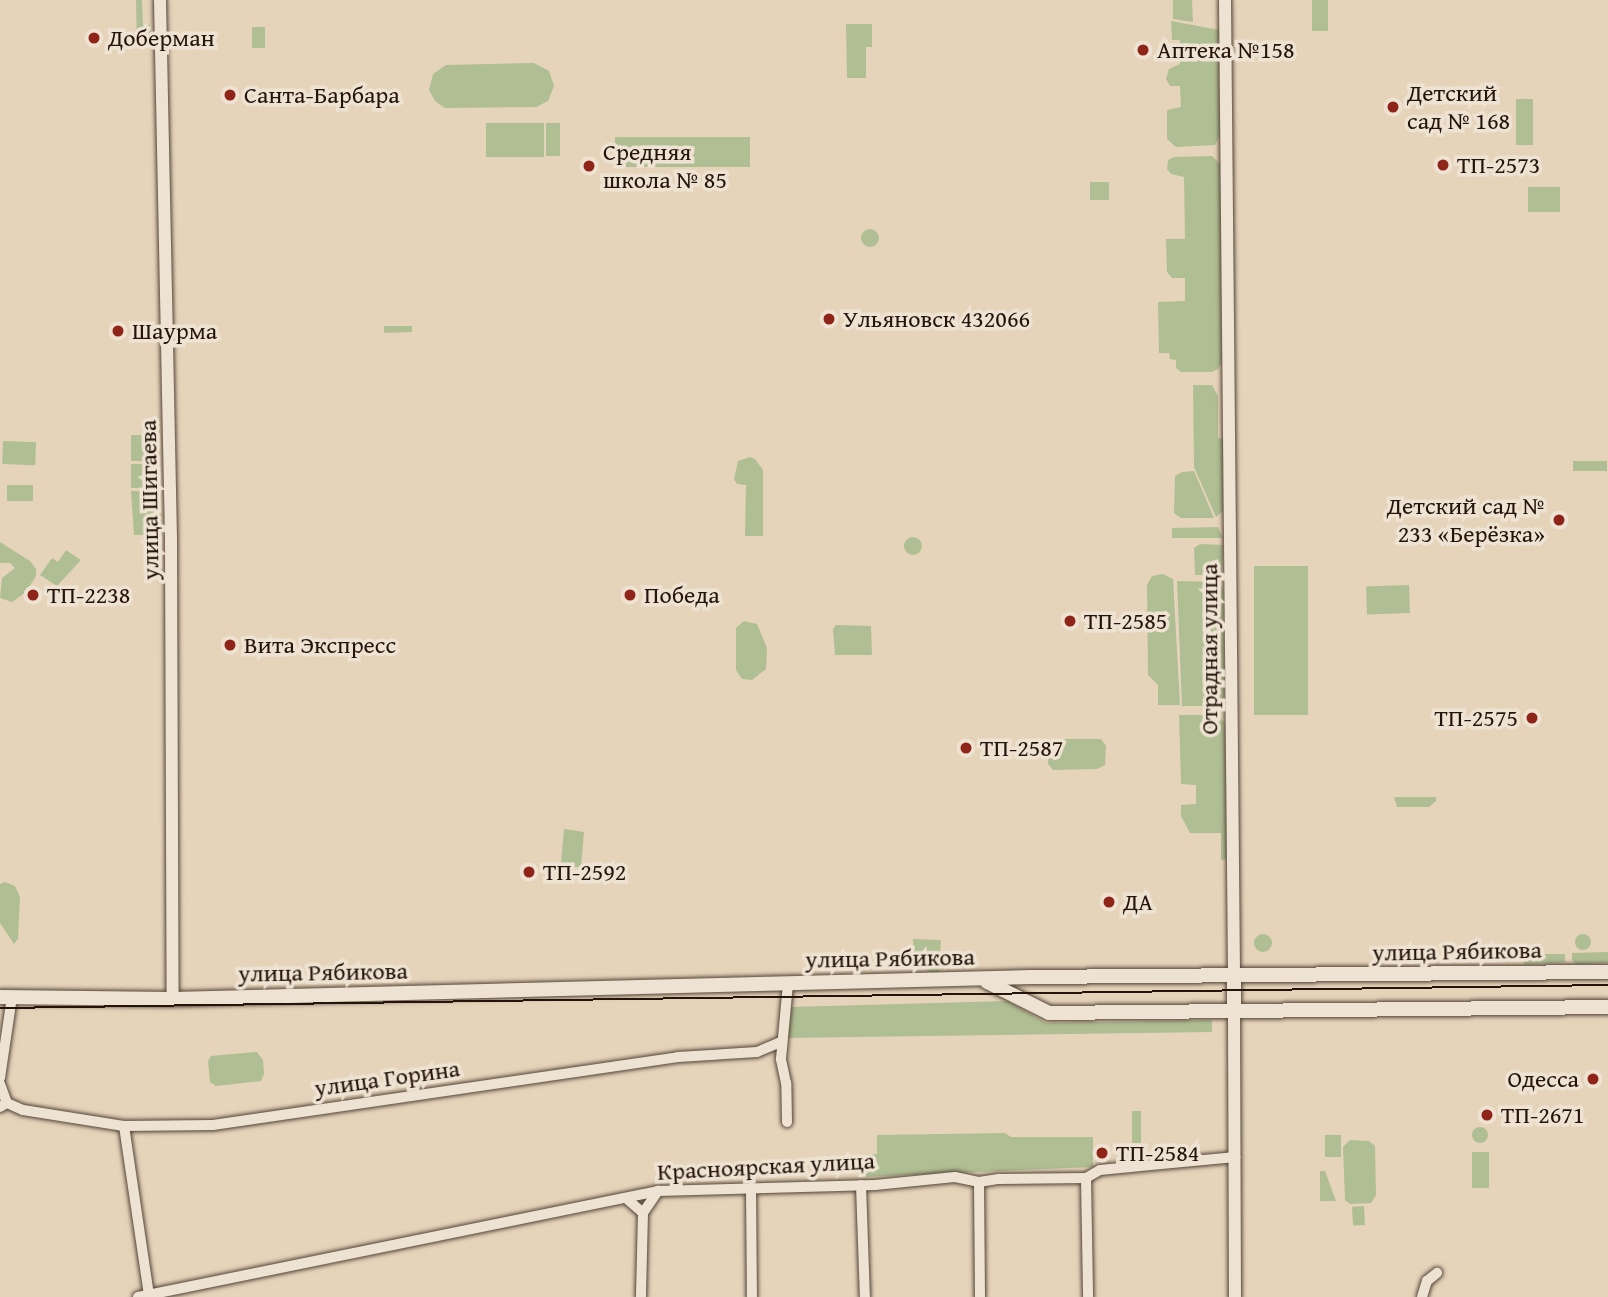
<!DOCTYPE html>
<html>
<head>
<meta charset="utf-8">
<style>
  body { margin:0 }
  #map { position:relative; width:1608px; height:1297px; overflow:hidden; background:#e5d4ba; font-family:"Gentium Book Plus",serif }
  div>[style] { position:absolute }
  .green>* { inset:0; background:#b0be93; transform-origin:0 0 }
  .round { border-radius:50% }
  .roads { filter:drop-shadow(0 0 2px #544437) drop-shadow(0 0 2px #544437) }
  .minor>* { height:10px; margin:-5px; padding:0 5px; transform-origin:5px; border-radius:5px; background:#eee3d2 }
  .tertiary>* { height:12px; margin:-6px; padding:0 6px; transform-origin:6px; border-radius:6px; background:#eee3d2 }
  .secondary>* { height:14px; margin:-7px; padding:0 7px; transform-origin:7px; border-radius:7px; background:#eee3d2 }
  .tram>* { height:2px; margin:-1px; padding:0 1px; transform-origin:1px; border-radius:1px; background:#24140b }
  .dots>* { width:19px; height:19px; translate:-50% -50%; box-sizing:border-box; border:4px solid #eee3d2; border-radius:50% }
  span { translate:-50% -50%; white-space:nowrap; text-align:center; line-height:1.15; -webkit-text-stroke:7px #eee3d2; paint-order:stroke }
  .poi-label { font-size:24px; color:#24140b }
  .left { translate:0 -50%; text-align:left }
  .right { translate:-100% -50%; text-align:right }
  .street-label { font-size:24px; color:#24140b }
</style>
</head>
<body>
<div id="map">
  <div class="green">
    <i style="clip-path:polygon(136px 0,142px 0,143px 25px,150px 25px,151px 47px,137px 47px)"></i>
    <i style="clip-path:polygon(1173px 0,1192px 0,1193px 22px,1173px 19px)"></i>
    <i style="left:1312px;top:0;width:16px;height:31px"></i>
    <i style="clip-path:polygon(1171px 21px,1219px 30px,1220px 135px,1215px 145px,1176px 147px,1167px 139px,1167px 110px,1181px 107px,1180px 86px,1170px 86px,1166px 79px,1169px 69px,1180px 64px,1180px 40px,1172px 40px)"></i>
    <i style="clip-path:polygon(846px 24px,872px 24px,872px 47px,866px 47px,866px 78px,847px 78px)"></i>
    <i style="left:252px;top:27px;width:13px;height:21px"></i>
    <i style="clip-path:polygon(534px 63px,549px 71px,554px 86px,548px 101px,536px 107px,445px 108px,435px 101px,429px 90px,433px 74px,446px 65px)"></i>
    <i style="left:1516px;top:99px;width:17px;height:46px"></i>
    <i style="left:486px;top:123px;width:58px;height:34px"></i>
    <i style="left:546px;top:123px;width:14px;height:33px"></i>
    <i style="left:750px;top:137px;width:30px;height:135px;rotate:90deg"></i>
    <i style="clip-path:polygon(1174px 157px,1212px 156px,1220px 164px,1222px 362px,1218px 369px,1212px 372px,1181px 372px,1176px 368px,1176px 360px,1170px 359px,1169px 353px,1159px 353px,1158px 302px,1185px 301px,1185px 278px,1172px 278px,1167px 272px,1166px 239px,1185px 239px,1184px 177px,1171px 174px,1167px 169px,1168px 160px)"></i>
    <i style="left:1090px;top:182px;width:19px;height:18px"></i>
    <i style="left:1560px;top:187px;width:25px;height:32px;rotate:90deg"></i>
    <i class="round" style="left:861px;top:229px;width:18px;height:18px"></i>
    <i style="clip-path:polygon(384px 326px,412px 326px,412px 332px,384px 333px)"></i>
    <i style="clip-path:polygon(1193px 385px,1212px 385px,1218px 396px,1218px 438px,1223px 439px,1223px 511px,1216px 517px,1194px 467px)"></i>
    <i style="clip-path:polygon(131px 435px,145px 435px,149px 441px,149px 461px,131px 461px)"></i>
    <i style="left:3px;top:441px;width:33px;height:23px;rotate:2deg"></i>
    <i style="clip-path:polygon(750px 457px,755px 459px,763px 470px,763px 536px,745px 536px,746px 485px,737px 484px,734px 479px,738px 461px)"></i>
    <i style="left:1573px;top:461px;width:34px;height:10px"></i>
    <i style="left:131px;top:464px;width:18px;height:24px"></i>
    <i style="clip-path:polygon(1194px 471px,1214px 518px,1181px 518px,1174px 513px,1175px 476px,1182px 472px)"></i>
    <i style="left:33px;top:485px;width:16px;height:26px;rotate:90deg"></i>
    <i style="clip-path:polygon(131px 491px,149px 491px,149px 500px,159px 504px,159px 527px,150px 535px,134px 535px)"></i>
    <i style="clip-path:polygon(1218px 527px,1223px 538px,1172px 538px,1172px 528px)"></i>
    <i class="round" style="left:904px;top:537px;width:18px;height:18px"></i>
    <i style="clip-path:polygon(0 542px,30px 561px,36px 569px,36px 576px,26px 592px,12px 602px,0 598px,2px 578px,15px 568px,10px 563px,0 563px)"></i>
    <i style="clip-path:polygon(1200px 544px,1223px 545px,1222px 575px,1195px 575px,1194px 548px)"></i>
    <i style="clip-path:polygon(66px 550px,81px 560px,57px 586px,40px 575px,52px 558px,58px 562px)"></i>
    <i style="left:1254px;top:566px;width:54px;height:149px"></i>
    <i style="clip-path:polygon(1163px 574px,1173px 579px,1180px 705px,1158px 705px,1158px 685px,1148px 675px,1147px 585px,1152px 576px)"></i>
    <i style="clip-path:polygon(1177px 581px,1217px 582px,1223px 588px,1224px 698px,1220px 706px,1182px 706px)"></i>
    <i style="left:1409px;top:585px;width:28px;height:43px;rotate:88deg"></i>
    <i style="clip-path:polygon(744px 621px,757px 624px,767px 648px,766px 669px,752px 680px,742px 679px,736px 670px,736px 628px)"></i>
    <i style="clip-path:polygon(836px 625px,871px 626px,872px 655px,835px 655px,833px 629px)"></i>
    <i style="clip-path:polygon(1179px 715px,1218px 715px,1225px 723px,1227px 859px,1221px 860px,1221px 833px,1190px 833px,1181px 816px,1181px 805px,1196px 804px,1196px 785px,1181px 784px)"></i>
    <i style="clip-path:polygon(1051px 739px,1101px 739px,1106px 746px,1105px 765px,1097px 769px,1053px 770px,1048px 764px,1048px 743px)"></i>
    <i style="clip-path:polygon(1394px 797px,1436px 797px,1436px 801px,1429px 807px,1397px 807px)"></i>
    <i style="clip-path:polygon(564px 829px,584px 832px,581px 867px,564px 867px,561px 863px)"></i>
    <i style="clip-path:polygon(5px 882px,15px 886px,20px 897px,18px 939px,14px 944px,0 923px,0 884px)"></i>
    <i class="round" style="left:1254px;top:934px;width:18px;height:18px"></i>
    <i class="round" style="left:1575px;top:934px;width:16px;height:16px"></i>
    <i style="clip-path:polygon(913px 939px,941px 940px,939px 972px,929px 972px,920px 966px,914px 956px)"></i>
    <i style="clip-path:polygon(1608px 952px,1608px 963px,1576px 964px,1572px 960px,1572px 953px)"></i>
    <i style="clip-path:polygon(1520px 954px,1565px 954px,1565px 962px,1525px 965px)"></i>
    <i style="clip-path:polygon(1007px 1001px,1046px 1023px,1212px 1020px,1212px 1032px,785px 1038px,791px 1007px)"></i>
    <i style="clip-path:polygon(257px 1052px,263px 1060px,264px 1074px,261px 1081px,216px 1086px,210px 1082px,208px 1061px,211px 1056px)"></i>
    <i style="left:1132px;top:1111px;width:9px;height:32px"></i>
    <i class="round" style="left:1472px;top:1127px;width:16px;height:16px"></i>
    <i style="clip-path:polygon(1005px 1133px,1011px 1137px,1093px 1137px,1093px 1167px,860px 1177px,860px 1155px,877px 1154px,877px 1135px)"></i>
    <i style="left:1325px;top:1135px;width:16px;height:22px"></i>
    <i style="clip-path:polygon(1350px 1140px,1369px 1141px,1375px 1146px,1376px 1195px,1371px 1203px,1350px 1204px,1345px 1200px,1343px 1147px)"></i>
    <i style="left:1489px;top:1152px;width:36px;height:17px;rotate:90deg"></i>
    <i style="clip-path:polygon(1320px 1171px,1325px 1171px,1336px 1201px,1320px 1201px)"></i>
    <i style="left:1364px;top:1206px;width:19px;height:12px;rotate:87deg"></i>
  </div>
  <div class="roads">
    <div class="minor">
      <i style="left:0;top:1078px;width:82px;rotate:-81.6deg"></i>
      <i style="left:0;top:1084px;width:20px;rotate:70deg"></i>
      <i style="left:0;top:1107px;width:8px;rotate:-30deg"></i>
      <i style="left:7px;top:1103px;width:17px;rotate:24deg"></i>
      <i style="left:23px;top:1110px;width:102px;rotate:9deg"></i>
      <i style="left:124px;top:1126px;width:89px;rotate:-0.6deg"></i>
      <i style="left:213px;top:1125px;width:470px;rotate:-8.3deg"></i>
      <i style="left:678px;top:1057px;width:79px;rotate:-3.6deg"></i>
      <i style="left:757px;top:1052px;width:26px;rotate:-23deg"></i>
      <i style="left:787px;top:1122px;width:39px;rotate:-91deg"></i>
      <i style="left:786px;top:1083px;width:25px;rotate:-102deg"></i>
      <i style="left:781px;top:1059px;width:75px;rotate:-84.7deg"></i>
      <i style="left:124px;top:1126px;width:171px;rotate:81.6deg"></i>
      <i style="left:1086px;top:1178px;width:119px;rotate:89deg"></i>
      <i style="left:979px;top:1182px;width:115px;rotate:89.5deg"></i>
      <i style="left:861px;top:1185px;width:112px;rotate:88deg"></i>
      <i style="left:751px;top:1188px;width:109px;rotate:89.5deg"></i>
      <i style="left:627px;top:1199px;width:21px;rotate:41deg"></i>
      <i style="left:643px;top:1213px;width:84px;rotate:91.4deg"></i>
      <i style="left:643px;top:1213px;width:27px;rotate:-56deg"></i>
      <i style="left:138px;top:1297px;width:531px;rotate:-11.52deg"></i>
      <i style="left:658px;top:1191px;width:217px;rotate:-1.6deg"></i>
      <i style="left:875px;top:1185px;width:80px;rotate:-5.7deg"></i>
      <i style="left:955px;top:1177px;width:25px;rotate:12deg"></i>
      <i style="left:979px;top:1182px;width:20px;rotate:-9deg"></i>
      <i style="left:999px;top:1179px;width:87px;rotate:-0.7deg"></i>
      <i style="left:1086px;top:1178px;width:16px;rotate:-30deg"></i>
      <i style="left:1100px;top:1170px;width:136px;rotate:-5.5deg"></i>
      <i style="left:1422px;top:1297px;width:17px;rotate:-73deg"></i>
      <i style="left:1427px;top:1281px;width:13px;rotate:-39deg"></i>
    </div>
    <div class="tertiary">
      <i style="left:160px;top:0;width:540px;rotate:88.83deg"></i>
      <i style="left:171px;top:540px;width:459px;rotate:89.8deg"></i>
      <i style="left:1225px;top:0;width:976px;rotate:89.47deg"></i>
      <i style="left:1234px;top:1013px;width:284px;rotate:89.8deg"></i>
    </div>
    <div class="secondary">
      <i style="left:1234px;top:976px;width:37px;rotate:90deg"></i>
      <i style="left:987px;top:982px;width:69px;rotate:26.6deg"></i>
      <i style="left:1049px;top:1013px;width:559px;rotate:-0.61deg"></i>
      <i style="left:0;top:997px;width:173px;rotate:0.7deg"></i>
      <i style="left:173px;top:999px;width:858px;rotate:-1.47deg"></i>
      <i style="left:1031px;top:977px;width:577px;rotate:-0.5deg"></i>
    </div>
  </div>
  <div class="tram">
    <i style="left:0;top:1008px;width:1608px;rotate:-0.82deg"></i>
  </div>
  <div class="dots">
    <i style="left:94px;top:38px;background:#8f2418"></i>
    <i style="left:1143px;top:50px;background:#8f2418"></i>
    <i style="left:230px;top:95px;background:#8f2418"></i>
    <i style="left:1393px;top:107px;background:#8f2418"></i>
    <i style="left:1443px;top:165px;background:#8f2418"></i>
    <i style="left:589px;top:166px;background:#8f2418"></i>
    <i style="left:829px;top:319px;background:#8f2418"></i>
    <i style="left:118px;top:331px;background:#8f2418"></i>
    <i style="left:1559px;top:520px;background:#8f2418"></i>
    <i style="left:33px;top:595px;background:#8f2418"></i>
    <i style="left:630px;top:595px;background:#8f2418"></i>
    <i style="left:1070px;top:621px;background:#8f2418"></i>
    <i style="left:230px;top:645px;background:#8f2418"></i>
    <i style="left:1532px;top:718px;background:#8f2418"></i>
    <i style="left:966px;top:748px;background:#8f2418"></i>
    <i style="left:529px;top:872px;background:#8f2418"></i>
    <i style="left:1109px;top:902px;background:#8f2418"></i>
    <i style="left:1593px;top:1079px;background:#8f2418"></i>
    <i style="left:1487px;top:1115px;background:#8f2418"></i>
    <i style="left:1102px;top:1153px;background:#8f2418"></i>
  </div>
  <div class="poi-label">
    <span class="left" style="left:108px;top:38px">Доберман</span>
    <span class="left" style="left:1157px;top:50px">Аптека №158</span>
    <span class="left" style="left:1407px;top:107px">Детский<br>сад № 168</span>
    <span class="left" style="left:244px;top:95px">Санта-Барбара</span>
    <span class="left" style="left:603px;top:166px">Средняя<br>школа № 85</span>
    <span class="left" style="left:1457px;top:165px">ТП-2573</span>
    <span class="left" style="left:843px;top:319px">Ульяновск 432066</span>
    <span class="left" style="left:132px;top:331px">Шаурма</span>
    <span class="right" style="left:1545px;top:520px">Детский сад №<br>233 «Берёзка»</span>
    <span class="left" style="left:47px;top:595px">ТП-2238</span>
    <span class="left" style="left:644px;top:595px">Победа</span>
    <span class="left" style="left:1084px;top:621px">ТП-2585</span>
    <span class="left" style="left:244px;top:645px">Вита Экспресс</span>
    <span class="right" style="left:1518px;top:718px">ТП-2575</span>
    <span class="left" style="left:980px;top:748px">ТП-2587</span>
    <span class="left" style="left:543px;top:872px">ТП-2592</span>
    <span class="left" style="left:1123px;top:902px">ДА</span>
    <span class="right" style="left:1579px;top:1079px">Одесса</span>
    <span class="left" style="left:1501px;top:1115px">ТП-2671</span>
    <span class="left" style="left:1116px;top:1153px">ТП-2584</span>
  </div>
  <div class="street-label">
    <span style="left:149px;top:500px;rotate:-91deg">улица Шигаева</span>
    <span style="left:1209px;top:649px;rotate:-90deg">Отрадная улица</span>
    <span style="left:1457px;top:951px;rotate:-1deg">улица Рябикова</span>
    <span style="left:890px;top:958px;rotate:-1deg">улица Рябикова</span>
    <span style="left:323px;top:972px;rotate:-1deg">улица Рябикова</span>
    <span style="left:387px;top:1078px;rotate:-8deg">улица Горина</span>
    <span style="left:766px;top:1166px;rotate:-3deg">Красноярская улица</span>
  </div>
</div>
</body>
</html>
